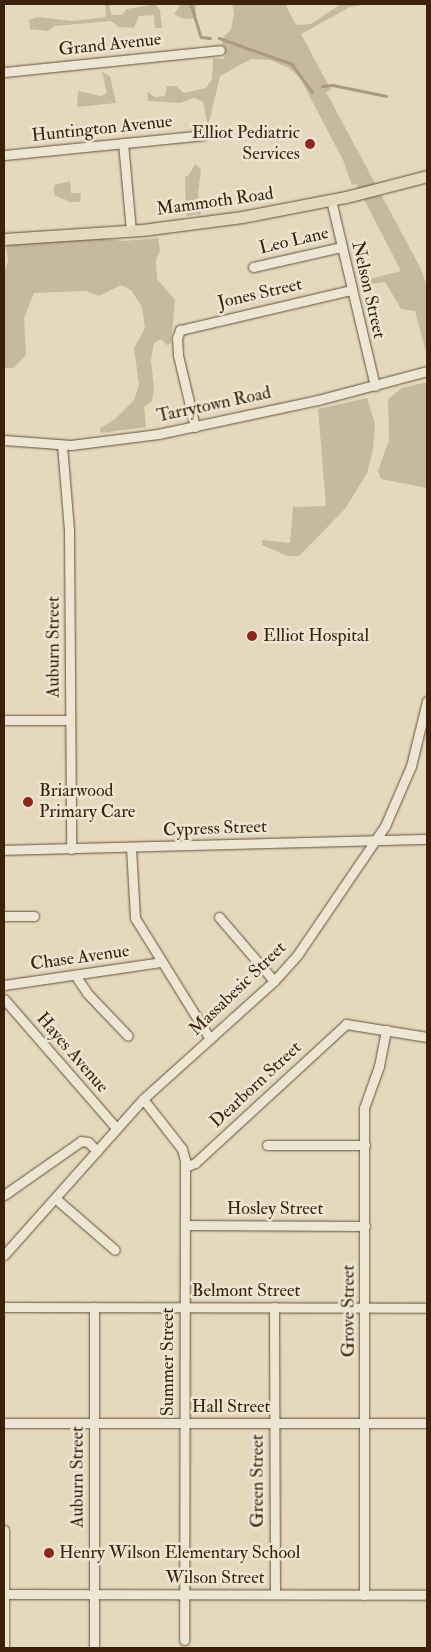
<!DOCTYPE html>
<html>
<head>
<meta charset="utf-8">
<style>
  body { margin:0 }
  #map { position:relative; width:431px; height:1652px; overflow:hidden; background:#e4d8bd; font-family:"IM FELL Double Pica",serif }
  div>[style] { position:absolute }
  .green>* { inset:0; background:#c7b99e }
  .round { border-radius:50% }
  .stream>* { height:2.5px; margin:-1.25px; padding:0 1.25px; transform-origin:1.25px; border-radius:1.25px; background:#ab9a7f }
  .roads { filter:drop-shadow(0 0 1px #654f34) drop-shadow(0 0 1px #654f34) }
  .minor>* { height:9px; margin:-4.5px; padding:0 4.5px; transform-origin:4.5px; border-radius:4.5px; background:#ede6d4 }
  .major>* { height:11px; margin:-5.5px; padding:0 5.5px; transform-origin:5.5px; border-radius:5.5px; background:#e4d8bd }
  .dots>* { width:14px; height:14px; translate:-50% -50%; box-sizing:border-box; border:2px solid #ede6d4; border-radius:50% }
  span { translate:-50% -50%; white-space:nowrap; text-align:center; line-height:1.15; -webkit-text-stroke:5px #ede6d4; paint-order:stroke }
  .street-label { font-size:18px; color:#3b2107 }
  .poi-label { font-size:18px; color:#3b2107 }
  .right { translate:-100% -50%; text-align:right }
  .left { translate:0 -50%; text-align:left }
  .frame { position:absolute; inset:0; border:5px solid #3b2107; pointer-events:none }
</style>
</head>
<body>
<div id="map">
  <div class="green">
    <i style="clip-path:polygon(105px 4px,109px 4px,111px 15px,122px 15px,127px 9px,155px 4px,160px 10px,162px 28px,155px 28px,154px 15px,139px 16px,134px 28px,119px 27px,111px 21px,55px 26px,48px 31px,30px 29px,29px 20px,37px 17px,73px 21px,106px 17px)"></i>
    <i style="clip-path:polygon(181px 4px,196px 4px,196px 18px,184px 19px,174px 14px)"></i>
    <i style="clip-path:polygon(232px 4px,285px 4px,296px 25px,311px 24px,341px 4px,370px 4px,350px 7px,301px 34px,331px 90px,326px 92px,420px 267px,427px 286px,427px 356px,415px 311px,401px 309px,385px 282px,363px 285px,362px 281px,401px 271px,356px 184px,352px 185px,343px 160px,300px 78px,289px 68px,270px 60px,251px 59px,220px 76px,208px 127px,203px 102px,194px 98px,180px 103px,148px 101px,147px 92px,155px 97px,165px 96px,167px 86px,176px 86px,184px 93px,206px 88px,212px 79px,213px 58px,224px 59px,226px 49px,222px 45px,224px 36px,231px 30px,234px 13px)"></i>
    <i style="clip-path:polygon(102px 72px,110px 76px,116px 103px,77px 107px,78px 91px,101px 96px,107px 93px)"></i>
    <i style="clip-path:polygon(195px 164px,201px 169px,198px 194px,201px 214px,186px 216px,185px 177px,189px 175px)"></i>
    <i style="clip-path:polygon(70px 181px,71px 193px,81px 193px,80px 202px,70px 202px,54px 195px,54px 185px)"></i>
    <i style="clip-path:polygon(94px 237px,123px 241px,158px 238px,160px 251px,156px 260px,157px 279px,175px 300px,171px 344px,167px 345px,161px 339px,154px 343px,151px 360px,154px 388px,152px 401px,144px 407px,146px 427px,101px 433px,100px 428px,114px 420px,134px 400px,139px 385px,134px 348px,145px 328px,142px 307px,131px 290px,121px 285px,99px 296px,85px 291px,34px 293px,24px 318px,26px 355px,14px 368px,4px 368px,4px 272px,8px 261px,6px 246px)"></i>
    <i style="clip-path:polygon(427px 382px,427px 488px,381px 479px,378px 471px,389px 440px,388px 399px,402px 388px)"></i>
    <i style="clip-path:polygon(367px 398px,375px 424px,373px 450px,367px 473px,345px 509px,299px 556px,287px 556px,262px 545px,262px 540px,290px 543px,293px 507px,326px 506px,318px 409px)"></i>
    <i class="round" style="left:62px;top:1544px;width:16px;height:16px"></i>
  </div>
  <div class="stream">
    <i style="left:191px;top:4px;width:34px;rotate:73deg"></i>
    <i style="left:201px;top:37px;width:9px;rotate:6deg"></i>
    <i style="left:219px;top:38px;width:77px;rotate:19.6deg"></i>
    <i style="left:292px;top:64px;width:34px;rotate:54deg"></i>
    <i style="left:322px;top:86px;width:11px;rotate:-5deg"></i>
    <i style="left:333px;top:85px;width:54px;rotate:11.7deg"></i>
  </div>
  <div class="roads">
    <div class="minor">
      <i style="left:4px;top:72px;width:217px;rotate:-5.8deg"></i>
      <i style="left:123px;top:143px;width:88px;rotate:84.8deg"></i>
      <i style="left:4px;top:155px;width:200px;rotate:-5.7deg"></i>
      <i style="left:331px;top:200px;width:191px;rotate:76.7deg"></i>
      <i style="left:253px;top:267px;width:90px;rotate:-12.8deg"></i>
      <i style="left:195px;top:427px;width:74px;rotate:-103.3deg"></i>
      <i style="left:178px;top:355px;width:17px;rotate:-93deg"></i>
      <i style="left:177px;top:338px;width:9px;rotate:-69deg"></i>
      <i style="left:180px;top:330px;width:176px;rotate:-13.2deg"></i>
      <i style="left:4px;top:440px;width:67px;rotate:4.3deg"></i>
      <i style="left:71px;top:445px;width:88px;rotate:-7.2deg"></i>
      <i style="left:158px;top:434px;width:164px;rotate:-12deg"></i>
      <i style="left:318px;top:400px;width:113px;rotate:-14.9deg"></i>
      <i style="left:62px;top:445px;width:86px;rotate:85.3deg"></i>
      <i style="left:69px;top:531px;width:318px;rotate:89.6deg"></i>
      <i style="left:4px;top:720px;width:66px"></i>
      <i style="left:131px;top:848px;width:70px;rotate:86.7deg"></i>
      <i style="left:135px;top:918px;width:142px;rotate:58.2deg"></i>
      <i style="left:4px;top:850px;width:423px;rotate:-1.5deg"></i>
      <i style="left:4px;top:916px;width:30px"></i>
      <i style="left:219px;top:917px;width:84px;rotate:49.3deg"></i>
      <i style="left:75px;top:975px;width:22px;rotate:56deg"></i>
      <i style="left:87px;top:993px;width:59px;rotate:46.4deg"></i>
      <i style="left:4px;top:985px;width:160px;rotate:-8.3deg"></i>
      <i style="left:4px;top:999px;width:171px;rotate:49deg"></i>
      <i style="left:143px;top:1099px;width:63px;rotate:52deg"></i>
      <i style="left:182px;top:1149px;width:11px;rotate:75deg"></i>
      <i style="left:185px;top:1160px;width:480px;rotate:90.1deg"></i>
      <i style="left:267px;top:1145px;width:98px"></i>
      <i style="left:185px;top:1167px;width:11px;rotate:-22deg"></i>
      <i style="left:195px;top:1163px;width:205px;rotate:-42.6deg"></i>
      <i style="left:346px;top:1024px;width:82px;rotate:9.1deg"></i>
      <i style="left:4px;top:1195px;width:94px;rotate:-35deg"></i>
      <i style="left:81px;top:1141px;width:7px;rotate:8deg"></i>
      <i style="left:88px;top:1142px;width:13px;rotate:45deg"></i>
      <i style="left:55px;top:1198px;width:79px;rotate:40.9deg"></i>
      <i style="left:185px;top:1225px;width:180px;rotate:0.3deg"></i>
      <i style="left:4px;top:1255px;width:209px;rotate:-48.3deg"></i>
      <i style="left:143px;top:1099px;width:176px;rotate:-42deg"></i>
      <i style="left:274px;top:981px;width:36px;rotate:-48deg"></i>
      <i style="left:298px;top:954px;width:155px;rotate:-55.8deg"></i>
      <i style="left:385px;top:826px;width:65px;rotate:-66.6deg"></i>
      <i style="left:411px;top:766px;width:67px;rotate:-76.2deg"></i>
      <i style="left:4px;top:1307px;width:423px;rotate:0.1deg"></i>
      <i style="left:94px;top:1307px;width:341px;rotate:90deg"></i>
      <i style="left:274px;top:1307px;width:287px;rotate:89.8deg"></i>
      <i style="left:4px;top:1423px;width:423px"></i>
      <i style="left:4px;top:1530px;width:118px;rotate:90deg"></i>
      <i style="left:4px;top:1594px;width:423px;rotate:0.1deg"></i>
      <i style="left:364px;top:1595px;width:487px;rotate:-90deg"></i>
      <i style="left:364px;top:1108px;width:45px;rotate:-70.3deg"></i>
      <i style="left:379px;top:1066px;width:37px;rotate:-79deg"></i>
    </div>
    <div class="major">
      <i style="left:4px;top:239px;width:138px;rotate:-3.7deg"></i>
      <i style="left:142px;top:230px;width:101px;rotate:-7.4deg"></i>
      <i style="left:242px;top:217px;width:106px;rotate:-10.9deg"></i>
      <i style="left:346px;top:197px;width:84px;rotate:-14.5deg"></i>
    </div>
  </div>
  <div class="dots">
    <i style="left:310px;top:144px;background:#8f2418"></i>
    <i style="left:252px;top:636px;background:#8f2418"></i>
    <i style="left:28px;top:802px;background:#8f2418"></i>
    <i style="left:49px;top:1553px;background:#8f2418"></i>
  </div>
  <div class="street-label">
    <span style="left:110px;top:45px;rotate:-6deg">Grand Avenue</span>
    <span style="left:102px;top:129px;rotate:-6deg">Huntington Avenue</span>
    <span style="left:215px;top:202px;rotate:-8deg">Mammoth Road</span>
    <span style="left:294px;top:241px;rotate:-13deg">Leo Lane</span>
    <span style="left:368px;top:290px;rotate:77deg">Nelson Street</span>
    <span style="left:260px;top:294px;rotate:-13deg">Jones Street</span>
    <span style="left:214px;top:405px;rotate:-12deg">Tarrytown Road</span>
    <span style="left:54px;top:647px;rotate:-90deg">Auburn Street</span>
    <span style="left:215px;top:829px;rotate:-2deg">Cypress Street</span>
    <span style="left:80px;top:958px;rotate:-8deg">Chase Avenue</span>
    <span style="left:238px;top:989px;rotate:-44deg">Massabesic Street</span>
    <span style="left:72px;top:1053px;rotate:49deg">Hayes Avenue</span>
    <span style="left:256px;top:1085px;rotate:-43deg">Dearborn Street</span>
    <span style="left:275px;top:1209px">Hosley Street</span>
    <span style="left:246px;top:1291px">Belmont Street</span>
    <span style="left:349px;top:1311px;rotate:-90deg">Grove Street</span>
    <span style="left:168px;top:1362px;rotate:-90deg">Summer Street</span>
    <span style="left:231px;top:1407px">Hall Street</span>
    <span style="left:78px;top:1477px;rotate:-90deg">Auburn Street</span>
    <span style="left:258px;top:1481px;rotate:-90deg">Green Street</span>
    <span style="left:215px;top:1578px">Wilson Street</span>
  </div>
  <div class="poi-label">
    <span class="right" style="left:300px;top:144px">Elliot Pediatric<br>Services</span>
    <span class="left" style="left:263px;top:636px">Elliot Hospital</span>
    <span class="left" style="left:39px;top:802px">Briarwood<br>Primary Care</span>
    <span class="left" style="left:59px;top:1553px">Henry Wilson Elementary School</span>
  </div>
  <div class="frame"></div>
</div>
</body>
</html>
